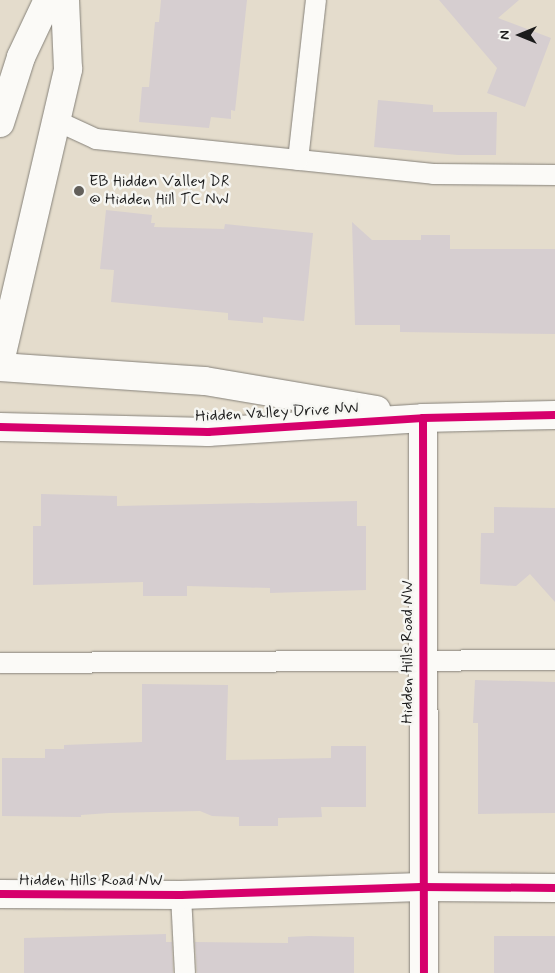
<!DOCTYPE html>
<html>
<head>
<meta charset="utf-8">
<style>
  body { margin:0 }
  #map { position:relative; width:555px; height:973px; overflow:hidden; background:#e4dccc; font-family:Mynerve,sans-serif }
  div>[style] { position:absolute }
  .building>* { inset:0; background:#d6ced0; transform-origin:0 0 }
  .roads { filter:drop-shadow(0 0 1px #86827a) drop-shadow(0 0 1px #86827a) }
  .service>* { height:20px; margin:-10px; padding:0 10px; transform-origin:10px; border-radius:10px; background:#fbfaf7 }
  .minor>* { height:28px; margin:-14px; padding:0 14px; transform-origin:14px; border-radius:14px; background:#fbfaf7 }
  .tertiary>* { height:28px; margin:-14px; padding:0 14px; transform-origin:14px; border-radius:14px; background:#fbfaf7 }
  .cycleway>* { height:8px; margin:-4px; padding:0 4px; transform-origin:4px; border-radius:4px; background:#d6006c }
  .dots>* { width:14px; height:14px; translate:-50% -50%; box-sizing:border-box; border:2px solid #f6f6f2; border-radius:50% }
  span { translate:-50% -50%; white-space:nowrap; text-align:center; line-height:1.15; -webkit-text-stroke:5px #f6f6f2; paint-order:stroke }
  .poi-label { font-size:16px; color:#1c1c1c }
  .left { translate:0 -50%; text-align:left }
  .street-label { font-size:16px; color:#1c1c1c }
  .north { position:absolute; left:495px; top:10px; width:50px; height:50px; -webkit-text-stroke:4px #f6f6f2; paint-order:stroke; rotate:270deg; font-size:14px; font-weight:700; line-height:20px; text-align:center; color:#1c1c1c }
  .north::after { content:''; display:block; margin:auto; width:18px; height:22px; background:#1c1c1c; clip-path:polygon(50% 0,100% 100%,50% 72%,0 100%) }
</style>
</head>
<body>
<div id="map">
  <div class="building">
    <i style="clip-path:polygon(161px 0,247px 0,235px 111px,231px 110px,231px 119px,211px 117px,209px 128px,139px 122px,142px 87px,149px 87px,155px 22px,159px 22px)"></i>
    <i style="clip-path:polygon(439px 0,519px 0,498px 18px,551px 38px,525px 107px,487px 93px,497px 68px)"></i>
    <i style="clip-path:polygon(378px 100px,433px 105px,433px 112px,497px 112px,496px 155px,458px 155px,374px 147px)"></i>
    <i style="clip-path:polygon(106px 210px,152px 215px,151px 223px,155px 223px,154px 227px,224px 229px,225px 224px,313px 233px,304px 321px,263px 317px,263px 323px,228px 320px,228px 313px,111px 302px,114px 270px,100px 269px)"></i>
    <i style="clip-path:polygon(352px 222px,372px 240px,421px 240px,421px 235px,450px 235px,450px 249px,555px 249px,555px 334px,400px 332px,400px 325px,355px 325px)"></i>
    <i style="clip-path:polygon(41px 494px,117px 496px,117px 506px,357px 501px,357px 526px,366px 526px,366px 590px,270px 593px,270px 588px,187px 586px,187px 596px,143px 596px,143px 582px,33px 585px,33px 526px,41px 526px)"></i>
    <i style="clip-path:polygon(494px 507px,555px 508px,555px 602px,530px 574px,516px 586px,480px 584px,481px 533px,494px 533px)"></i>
    <i style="clip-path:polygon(475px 680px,555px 682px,555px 813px,478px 814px,478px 723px,473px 723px)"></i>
    <i style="clip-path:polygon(142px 684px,228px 685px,226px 760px,331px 758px,331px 746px,366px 746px,366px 807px,321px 807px,322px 817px,278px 818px,278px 826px,239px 826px,239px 817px,212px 816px,200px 811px,109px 813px,81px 815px,81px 817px,2px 816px,2px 758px,45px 758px,45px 749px,64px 749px,64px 745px,142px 742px)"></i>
    <i style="clip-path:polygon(166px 934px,166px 942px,172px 942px,173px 973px,24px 973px,24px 938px)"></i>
    <i style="clip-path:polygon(309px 936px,354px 937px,354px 973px,197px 973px,195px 942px,288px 943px,288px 937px)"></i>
    <i style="left:494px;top:936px;width:61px;height:37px"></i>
  </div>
  <div class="roads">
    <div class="service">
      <i style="left:57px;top:121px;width:43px;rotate:24.8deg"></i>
      <i style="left:96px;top:139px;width:339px;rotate:5.9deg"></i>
      <i style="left:433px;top:174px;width:122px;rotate:0.5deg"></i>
      <i style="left:298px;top:160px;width:161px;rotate:-83.6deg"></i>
      <i style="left:0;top:663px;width:555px;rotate:-0.31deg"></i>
      <i style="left:181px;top:895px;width:78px;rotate:87.1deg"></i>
    </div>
    <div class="minor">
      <i style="left:423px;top:418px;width:555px;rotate:89.9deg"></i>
      <i style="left:0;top:894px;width:181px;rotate:0.3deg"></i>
      <i style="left:181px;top:895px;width:240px;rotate:-1.9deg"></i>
      <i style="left:421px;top:887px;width:134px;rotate:0.4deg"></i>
    </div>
    <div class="tertiary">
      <i style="left:0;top:123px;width:69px;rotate:-72.3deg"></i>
      <i style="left:21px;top:57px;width:63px;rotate:-64.7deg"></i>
      <i style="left:0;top:362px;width:301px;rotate:-76.9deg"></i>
      <i style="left:68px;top:69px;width:69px;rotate:-92.5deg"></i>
      <i style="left:0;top:367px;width:205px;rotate:3.9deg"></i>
      <i style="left:205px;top:381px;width:174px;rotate:9.6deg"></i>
      <i style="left:0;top:427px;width:208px;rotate:1.4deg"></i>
      <i style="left:208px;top:432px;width:215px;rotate:-3.7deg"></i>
      <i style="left:423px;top:418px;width:132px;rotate:-1.3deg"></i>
    </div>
  </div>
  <div class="cycleway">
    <i style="left:423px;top:418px;width:555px;rotate:89.9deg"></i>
    <i style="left:0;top:427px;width:208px;rotate:1.4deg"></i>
    <i style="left:208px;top:432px;width:215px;rotate:-3.7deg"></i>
    <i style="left:423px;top:418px;width:132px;rotate:-1.3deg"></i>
    <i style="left:0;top:894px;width:181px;rotate:0.3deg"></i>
    <i style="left:181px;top:895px;width:240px;rotate:-1.9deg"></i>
    <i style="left:421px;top:887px;width:134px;rotate:0.4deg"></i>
  </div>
  <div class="dots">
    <i style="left:79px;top:191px;background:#625f5a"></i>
  </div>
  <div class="poi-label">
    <span class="left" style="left:89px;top:191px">EB Hidden Valley DR<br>@ Hidden Hill TC NW</span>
  </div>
  <div class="street-label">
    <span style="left:277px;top:413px;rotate:-3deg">Hidden Valley Drive NW</span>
    <span style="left:408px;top:652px;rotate:-90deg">Hidden Hills Road NW</span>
    <span style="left:91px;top:881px">Hidden Hills Road NW</span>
  </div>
  <div class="north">N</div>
</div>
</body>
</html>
